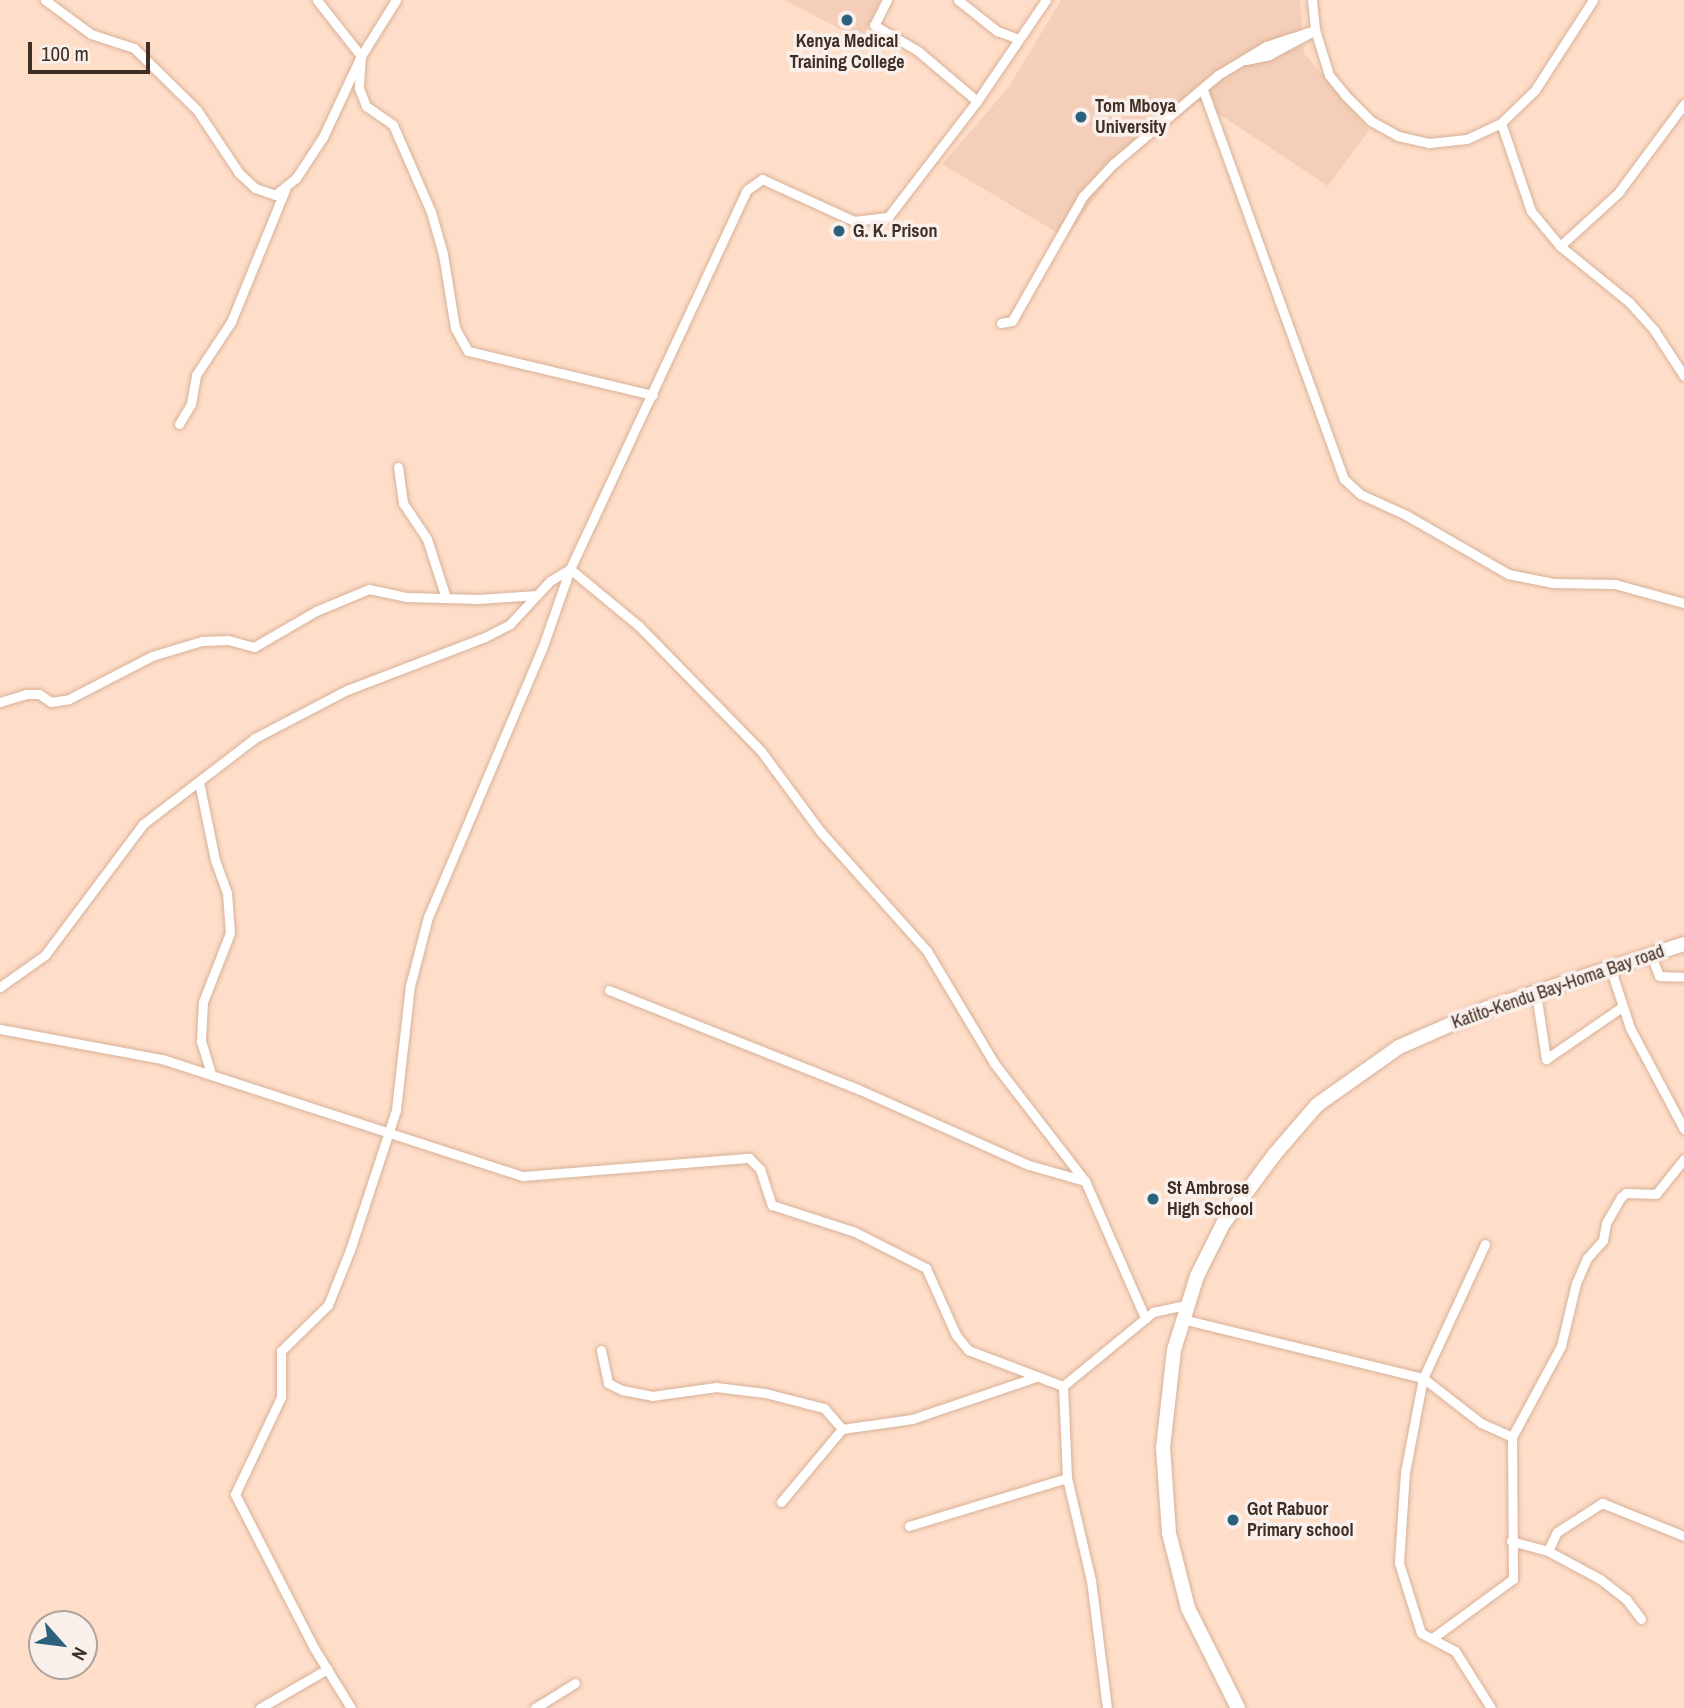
<!DOCTYPE html>
<html>
<head>
<meta charset="utf-8">
<style>
  body { margin:0 }
  #map { position:relative; width:1684px; height:1708px; overflow:hidden; background:#ffdec9; font-family:"Archivo Narrow",sans-serif }
  div>[style] { position:absolute }
  .built>* { inset:0; background:#f4ceb8 }
  .roads { filter:drop-shadow(0 0 2px #d8b198) drop-shadow(0 0 2px #d8b198) }
  .minor>* { height:9px; margin:-4.5px; padding:0 4.5px; transform-origin:4.5px; border-radius:4.5px; background:#fff }
  .trunk>* { height:14px; margin:-7px; padding:0 7px; transform-origin:7px; border-radius:7px; background:#fff }
  .dots>* { width:19px; height:19px; translate:-50% -50%; box-sizing:border-box; border:4px solid #f9f0eb; border-radius:50% }
  span { translate:-50% -50%; white-space:nowrap; text-align:center; line-height:1.15; -webkit-text-stroke:7px #f9f0eb; paint-order:stroke }
  .poi-label { font-size:18px; color:#3f2f25; font-weight:700 }
  .left { translate:0 -50%; text-align:left }
  .street-label { font-size:18px; color:#3f2f25 }
  .north { position:absolute; left:28px; top:1610px; width:70px; height:70px; box-sizing:border-box; background:#f9f0eb; border:2px solid #afa39c; border-radius:50%; rotate:118deg; font-size:19px; font-weight:700; line-height:28px; text-align:center; color:#3f2f25 }
  .north::after { content:''; display:block; margin:auto; width:24px; height:32px; background:#2b617d; clip-path:polygon(50% 0,100% 100%,50% 72%,0 100%) }
  .scale { position:absolute; left:28px; top:42px; width:122px; height:32px; box-sizing:border-box; border:4px solid #3f2f25; border-top:0; padding-left:9px; font-size:21px; line-height:24px; white-space:nowrap; color:#3f2f25; -webkit-text-stroke:5px #f9f0eb; paint-order:stroke }
</style>
</head>
<body>
<div id="map">
  <div class="built">
    <i style="clip-path:polygon(785px 0,880px 0,862px 41px)"></i>
    <i style="clip-path:polygon(1061px 0,1300px 0,1304px 53px,1369px 130px,1328px 186px,1199px 101px,1117px 168px,1066px 238px,942px 164px,1008px 88px)"></i>
  </div>
  <div class="roads">
    <div class="minor">
      <i style="left:45px;top:0;width:57px;rotate:36.5deg"></i>
      <i style="left:91px;top:34px;width:45px;rotate:18deg"></i>
      <i style="left:134px;top:48px;width:88px;rotate:44.5deg"></i>
      <i style="left:197px;top:110px;width:76px;rotate:56.3deg"></i>
      <i style="left:239px;top:173px;width:22px;rotate:43deg"></i>
      <i style="left:255px;top:188px;width:21px;rotate:19deg"></i>
      <i style="left:275px;top:195px;width:27px;rotate:-39deg"></i>
      <i style="left:296px;top:178px;width:49px;rotate:-56.6deg"></i>
      <i style="left:323px;top:137px;width:89px;rotate:-64.9deg"></i>
      <i style="left:361px;top:56px;width:71px;rotate:-128.2deg"></i>
      <i style="left:396px;top:0;width:66px;rotate:122deg"></i>
      <i style="left:361px;top:56px;width:32px;rotate:94deg"></i>
      <i style="left:359px;top:88px;width:19px;rotate:69deg"></i>
      <i style="left:366px;top:106px;width:33px;rotate:35deg"></i>
      <i style="left:393px;top:125px;width:95px;rotate:66.4deg"></i>
      <i style="left:431px;top:212px;width:44px;rotate:74.1deg"></i>
      <i style="left:443px;top:254px;width:75px;rotate:80.8deg"></i>
      <i style="left:455px;top:328px;width:26px;rotate:61deg"></i>
      <i style="left:468px;top:351px;width:190px;rotate:13.4deg"></i>
      <i style="left:887px;top:0;width:28px;rotate:117deg"></i>
      <i style="left:874px;top:25px;width:51px;rotate:30.6deg"></i>
      <i style="left:918px;top:51px;width:77px;rotate:40.3deg"></i>
      <i style="left:958px;top:0;width:50px;rotate:38.5deg"></i>
      <i style="left:997px;top:31px;width:23px;rotate:20deg"></i>
      <i style="left:1312px;top:0;width:30px;rotate:84deg"></i>
      <i style="left:1315px;top:30px;width:47px;rotate:72.7deg"></i>
      <i style="left:1329px;top:75px;width:26px;rotate:51deg"></i>
      <i style="left:1345px;top:95px;width:37px;rotate:45deg"></i>
      <i style="left:1371px;top:121px;width:31px;rotate:29deg"></i>
      <i style="left:1398px;top:136px;width:32px;rotate:13deg"></i>
      <i style="left:1429px;top:143px;width:38px;rotate:-6deg"></i>
      <i style="left:1467px;top:139px;width:38px;rotate:-25deg"></i>
      <i style="left:1501px;top:123px;width:47px;rotate:-44.1deg"></i>
      <i style="left:1535px;top:90px;width:107px;rotate:-57.2deg"></i>
      <i style="left:1246px;top:60px;width:24px;rotate:-12deg"></i>
      <i style="left:1269px;top:55px;width:52px;rotate:-28.5deg"></i>
      <i style="left:1203px;top:90px;width:414px;rotate:70.1deg"></i>
      <i style="left:1344px;top:479px;width:22px;rotate:43deg"></i>
      <i style="left:1360px;top:494px;width:51px;rotate:24.5deg"></i>
      <i style="left:1406px;top:515px;width:118px;rotate:30deg"></i>
      <i style="left:1508px;top:574px;width:46px;rotate:11.3deg"></i>
      <i style="left:1553px;top:583px;width:62px;rotate:0.9deg"></i>
      <i style="left:1615px;top:584px;width:72px;rotate:15.4deg"></i>
      <i style="left:1501px;top:123px;width:93px;rotate:71.2deg"></i>
      <i style="left:1531px;top:211px;width:45px;rotate:50.4deg"></i>
      <i style="left:1560px;top:246px;width:79px;rotate:-42.4deg"></i>
      <i style="left:1618px;top:193px;width:111px;rotate:-53.4deg"></i>
      <i style="left:1560px;top:246px;width:89px;rotate:39.1deg"></i>
      <i style="left:1629px;top:302px;width:38px;rotate:48deg"></i>
      <i style="left:1654px;top:330px;width:55px;rotate:56.9deg"></i>
      <i style="left:1001px;top:323px;width:11px;rotate:-10deg"></i>
      <i style="left:1012px;top:321px;width:144px;rotate:-60.4deg"></i>
      <i style="left:1083px;top:196px;width:44px;rotate:-46.8deg"></i>
      <i style="left:1113px;top:164px;width:138px;rotate:-40.3deg"></i>
      <i style="left:1218px;top:75px;width:56px;rotate:-31.1deg"></i>
      <i style="left:1266px;top:46px;width:52px;rotate:-18.1deg"></i>
      <i style="left:179px;top:424px;width:23px;rotate:-59deg"></i>
      <i style="left:191px;top:404px;width:29px;rotate:-80deg"></i>
      <i style="left:196px;top:375px;width:64px;rotate:-56.6deg"></i>
      <i style="left:231px;top:322px;width:143px;rotate:-67.8deg"></i>
      <i style="left:398px;top:467px;width:36px;rotate:82deg"></i>
      <i style="left:403px;top:503px;width:43px;rotate:56.3deg"></i>
      <i style="left:427px;top:539px;width:62px;rotate:72.1deg"></i>
      <i style="left:0;top:702px;width:27px;rotate:-17deg"></i>
      <i style="left:26px;top:694px;width:13px"></i>
      <i style="left:39px;top:694px;width:14px;rotate:34deg"></i>
      <i style="left:51px;top:702px;width:18px;rotate:-9deg"></i>
      <i style="left:69px;top:699px;width:93px;rotate:-27.4deg"></i>
      <i style="left:152px;top:656px;width:52px;rotate:-16.7deg"></i>
      <i style="left:202px;top:641px;width:26px;rotate:-2deg"></i>
      <i style="left:228px;top:640px;width:27px;rotate:15deg"></i>
      <i style="left:254px;top:647px;width:72px;rotate:-30.1deg"></i>
      <i style="left:316px;top:611px;width:57px;rotate:-22.5deg"></i>
      <i style="left:369px;top:589px;width:40px;rotate:12deg"></i>
      <i style="left:408px;top:597px;width:70px;rotate:1.6deg"></i>
      <i style="left:478px;top:599px;width:59px;rotate:-3.9deg"></i>
      <i style="left:199px;top:782px;width:80px;rotate:78.4deg"></i>
      <i style="left:215px;top:860px;width:35px;rotate:70deg"></i>
      <i style="left:227px;top:893px;width:40px;rotate:85.7deg"></i>
      <i style="left:230px;top:933px;width:74px;rotate:111.4deg"></i>
      <i style="left:203px;top:1002px;width:39px;rotate:93deg"></i>
      <i style="left:201px;top:1041px;width:34px;rotate:73deg"></i>
      <i style="left:1651px;top:955px;width:22px;rotate:69deg"></i>
      <i style="left:1659px;top:976px;width:25px;rotate:2deg"></i>
      <i style="left:1610px;top:967px;width:64px;rotate:71.8deg"></i>
      <i style="left:1630px;top:1028px;width:115px;rotate:61.9deg"></i>
      <i style="left:0;top:987px;width:55px;rotate:-35.4deg"></i>
      <i style="left:45px;top:955px;width:164px;rotate:-53.2deg"></i>
      <i style="left:143px;top:824px;width:141px;rotate:-37.5deg"></i>
      <i style="left:255px;top:738px;width:104px;rotate:-27.6deg"></i>
      <i style="left:347px;top:690px;width:148px;rotate:-21deg"></i>
      <i style="left:485px;top:637px;width:28px;rotate:-27deg"></i>
      <i style="left:510px;top:624px;width:59px;rotate:-47.1deg"></i>
      <i style="left:550px;top:581px;width:23px;rotate:-31deg"></i>
      <i style="left:570px;top:569px;width:89px;rotate:39.6deg"></i>
      <i style="left:639px;top:626px;width:175px;rotate:45.7deg"></i>
      <i style="left:761px;top:751px;width:101px;rotate:53.5deg"></i>
      <i style="left:821px;top:832px;width:159px;rotate:48.3deg"></i>
      <i style="left:927px;top:951px;width:131px;rotate:59.1deg"></i>
      <i style="left:994px;top:1063px;width:149px;rotate:52.4deg"></i>
      <i style="left:1085px;top:1181px;width:150px;rotate:66.3deg"></i>
      <i style="left:609px;top:990px;width:268px;rotate:21.7deg"></i>
      <i style="left:858px;top:1089px;width:187px;rotate:24deg"></i>
      <i style="left:1029px;top:1165px;width:58px;rotate:15.9deg"></i>
      <i style="left:1536px;top:993px;width:67px;rotate:81.4deg"></i>
      <i style="left:1546px;top:1059px;width:92px;rotate:-34.4deg"></i>
      <i style="left:0;top:1029px;width:165px;rotate:10.5deg"></i>
      <i style="left:162px;top:1059px;width:379px;rotate:18deg"></i>
      <i style="left:523px;top:1176px;width:227px;rotate:-4.6deg"></i>
      <i style="left:749px;top:1158px;width:16px;rotate:45deg"></i>
      <i style="left:760px;top:1169px;width:38px;rotate:72deg"></i>
      <i style="left:772px;top:1205px;width:87px;rotate:18deg"></i>
      <i style="left:855px;top:1232px;width:80px;rotate:26.9deg"></i>
      <i style="left:926px;top:1268px;width:73px;rotate:65.9deg"></i>
      <i style="left:956px;top:1335px;width:19px;rotate:51deg"></i>
      <i style="left:968px;top:1350px;width:102px;rotate:20.8deg"></i>
      <i style="left:1063px;top:1386px;width:117px;rotate:-39.4deg"></i>
      <i style="left:1153px;top:1312px;width:35px;rotate:-12deg"></i>
      <i style="left:1485px;top:1244px;width:148px;rotate:114.8deg"></i>
      <i style="left:1423px;top:1378px;width:96px;rotate:100.8deg"></i>
      <i style="left:1405px;top:1472px;width:91px;rotate:93.8deg"></i>
      <i style="left:1399px;top:1563px;width:73px;rotate:72.6deg"></i>
      <i style="left:1421px;top:1633px;width:38px;rotate:28deg"></i>
      <i style="left:1455px;top:1651px;width:67px;rotate:57.7deg"></i>
      <i style="left:1182px;top:1319px;width:248px;rotate:13.8deg"></i>
      <i style="left:1423px;top:1378px;width:73px;rotate:37.8deg"></i>
      <i style="left:1481px;top:1423px;width:34px;rotate:24deg"></i>
      <i style="left:601px;top:1350px;width:34px;rotate:78deg"></i>
      <i style="left:608px;top:1383px;width:16px;rotate:27deg"></i>
      <i style="left:622px;top:1390px;width:31px;rotate:11deg"></i>
      <i style="left:652px;top:1396px;width:65px;rotate:-8deg"></i>
      <i style="left:716px;top:1387px;width:49px;rotate:7deg"></i>
      <i style="left:765px;top:1393px;width:61px;rotate:14.3deg"></i>
      <i style="left:824px;top:1408px;width:28px;rotate:49deg"></i>
      <i style="left:842px;top:1429px;width:71px;rotate:-8.1deg"></i>
      <i style="left:912px;top:1419px;width:128px;rotate:-18.7deg"></i>
      <i style="left:1063px;top:1386px;width:92px;rotate:87.5deg"></i>
      <i style="left:1067px;top:1478px;width:105px;rotate:76.8deg"></i>
      <i style="left:1091px;top:1580px;width:129px;rotate:82.9deg"></i>
      <i style="left:781px;top:1502px;width:95px;rotate:-50.1deg"></i>
      <i style="left:909px;top:1526px;width:165px;rotate:-16.9deg"></i>
      <i style="left:1511px;top:1541px;width:38px;rotate:15deg"></i>
      <i style="left:1548px;top:1551px;width:59px;rotate:28.3deg"></i>
      <i style="left:1600px;top:1579px;width:33px;rotate:38deg"></i>
      <i style="left:1626px;top:1599px;width:25px;rotate:53deg"></i>
      <i style="left:1548px;top:1551px;width:21px;rotate:-65deg"></i>
      <i style="left:1557px;top:1532px;width:54px;rotate:-32.8deg"></i>
      <i style="left:1602px;top:1503px;width:88px;rotate:21.9deg"></i>
      <i style="left:1434px;top:1637px;width:98px;rotate:-36.3deg"></i>
      <i style="left:1513px;top:1579px;width:142px;rotate:-90.4deg"></i>
      <i style="left:1512px;top:1437px;width:103px;rotate:-61.7deg"></i>
      <i style="left:1561px;top:1346px;width:65px;rotate:-76.6deg"></i>
      <i style="left:1576px;top:1283px;width:27px;rotate:-66deg"></i>
      <i style="left:1587px;top:1258px;width:24px;rotate:-48deg"></i>
      <i style="left:1603px;top:1240px;width:17px;rotate:-80deg"></i>
      <i style="left:1606px;top:1223px;width:30px;rotate:-60deg"></i>
      <i style="left:1621px;top:1197px;width:6px;rotate:-39deg"></i>
      <i style="left:1626px;top:1193px;width:30px;rotate:2deg"></i>
      <i style="left:1656px;top:1194px;width:45px;rotate:-51.3deg"></i>
      <i style="left:260px;top:1708px;width:78px;rotate:-30.2deg"></i>
      <i style="left:351px;top:1708px;width:70px;rotate:-121.7deg"></i>
      <i style="left:314px;top:1648px;width:173px;rotate:-117.2deg"></i>
      <i style="left:235px;top:1494px;width:107px;rotate:-64.6deg"></i>
      <i style="left:281px;top:1397px;width:46px;rotate:-90deg"></i>
      <i style="left:281px;top:1351px;width:66px;rotate:-44.4deg"></i>
      <i style="left:328px;top:1305px;width:59px;rotate:-68.2deg"></i>
      <i style="left:350px;top:1250px;width:147px;rotate:-71.8deg"></i>
      <i style="left:396px;top:1110px;width:125px;rotate:-83.6deg"></i>
      <i style="left:410px;top:986px;width:71px;rotate:-75.4deg"></i>
      <i style="left:428px;top:917px;width:291px;rotate:-67deg"></i>
      <i style="left:542px;top:649px;width:85px;rotate:-70.7deg"></i>
      <i style="left:570px;top:569px;width:418px;rotate:-65deg"></i>
      <i style="left:747px;top:190px;width:19px;rotate:-36deg"></i>
      <i style="left:762px;top:179px;width:101px;rotate:24.5deg"></i>
      <i style="left:854px;top:221px;width:34px;rotate:-7deg"></i>
      <i style="left:888px;top:217px;width:146px;rotate:-52.5deg"></i>
      <i style="left:977px;top:101px;width:122px;rotate:-55.7deg"></i>
      <i style="left:535px;top:1708px;width:47px;rotate:-32deg"></i>
    </div>
    <div class="trunk">
      <i style="left:1238px;top:1708px;width:112px;rotate:-116.6deg"></i>
      <i style="left:1188px;top:1608px;width:77px;rotate:-104.2deg"></i>
      <i style="left:1169px;top:1533px;width:85px;rotate:-94deg"></i>
      <i style="left:1163px;top:1448px;width:99px;rotate:-83.6deg"></i>
      <i style="left:1174px;top:1350px;width:77px;rotate:-72.7deg"></i>
      <i style="left:1197px;top:1276px;width:58px;rotate:-63.4deg"></i>
      <i style="left:1223px;top:1224px;width:86px;rotate:-53.5deg"></i>
      <i style="left:1274px;top:1155px;width:66px;rotate:-49.3deg"></i>
      <i style="left:1317px;top:1105px;width:100px;rotate:-35.3deg"></i>
      <i style="left:1399px;top:1047px;width:97px;rotate:-23.7deg"></i>
      <i style="left:1488px;top:1008px;width:206px;rotate:-18.1deg"></i>
    </div>
  </div>
  <div class="dots">
    <i style="left:847px;top:20px;background:#2b617d"></i>
    <i style="left:1081px;top:117px;background:#2b617d"></i>
    <i style="left:839px;top:231px;background:#2b617d"></i>
    <i style="left:1153px;top:1199px;background:#2b617d"></i>
    <i style="left:1233px;top:1520px;background:#2b617d"></i>
  </div>
  <div class="poi-label">
    <span style="left:847px;top:52px">Kenya Medical<br>Training College</span>
    <span class="left" style="left:1095px;top:117px">Tom Mboya<br>University</span>
    <span class="left" style="left:853px;top:231px">G. K. Prison</span>
    <span class="left" style="left:1167px;top:1199px">St Ambrose<br>High School</span>
    <span class="left" style="left:1247px;top:1520px">Got Rabuor<br>Primary school</span>
  </div>
  <div class="street-label">
    <span style="left:1558px;top:987px;rotate:-19deg">Katito-Kendu Bay-Homa Bay road</span>
  </div>
  <div class="north">N</div>
  <div class="scale">100 m</div>
</div>
</body>
</html>
